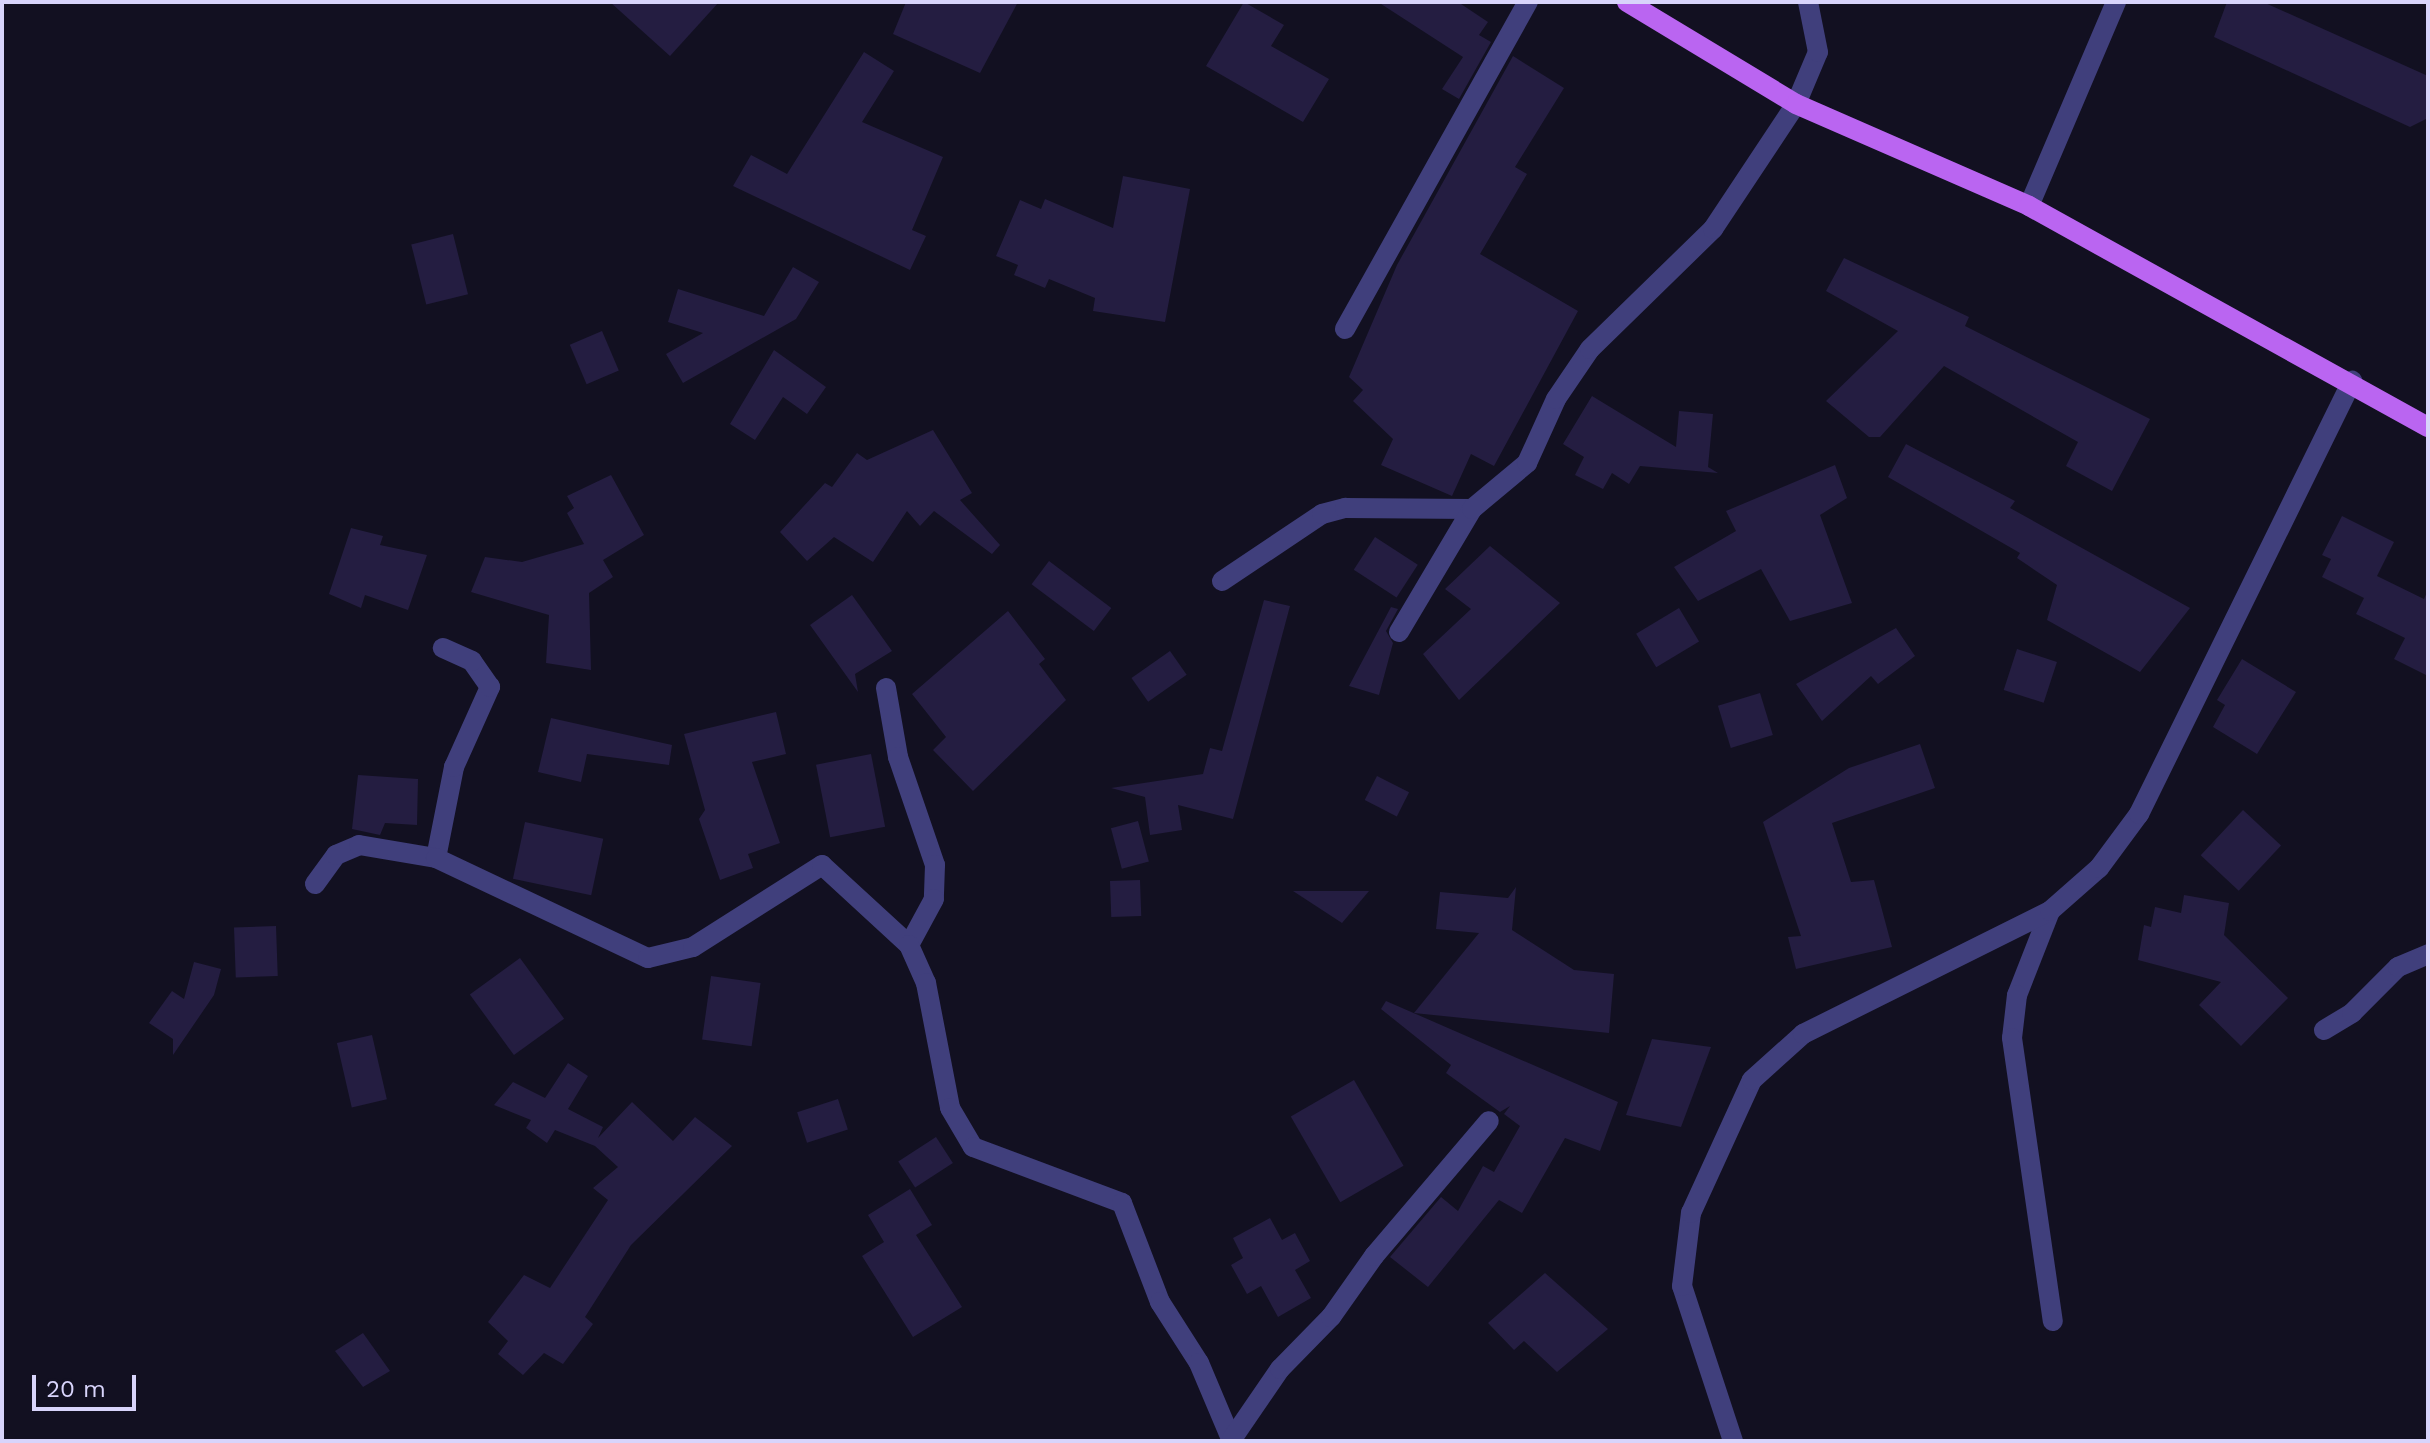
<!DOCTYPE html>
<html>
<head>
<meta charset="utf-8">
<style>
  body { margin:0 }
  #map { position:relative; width:2430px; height:1443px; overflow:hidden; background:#121021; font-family:"Work Sans",sans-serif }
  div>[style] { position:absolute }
  .building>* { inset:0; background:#241d41; transform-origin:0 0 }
  .minor>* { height:20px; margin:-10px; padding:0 10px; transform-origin:10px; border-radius:10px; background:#403f7c }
  .major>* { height:20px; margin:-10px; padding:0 10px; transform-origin:10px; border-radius:10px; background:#ba65f1 }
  span { translate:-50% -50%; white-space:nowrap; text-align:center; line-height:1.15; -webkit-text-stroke:6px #121021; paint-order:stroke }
  .frame { position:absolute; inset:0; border:4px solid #d8d4fb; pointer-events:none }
  .scale { position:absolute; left:32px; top:1375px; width:104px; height:36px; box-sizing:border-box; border:4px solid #d8d4fb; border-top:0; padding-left:10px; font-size:24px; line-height:28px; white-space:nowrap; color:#d8d4fb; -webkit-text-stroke:6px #121021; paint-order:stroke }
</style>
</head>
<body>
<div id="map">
  <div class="building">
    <i style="clip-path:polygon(610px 2px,719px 2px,670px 56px)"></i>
    <i style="clip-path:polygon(906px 2px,1018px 2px,980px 73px,893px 34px)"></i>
    <i style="clip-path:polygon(1244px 2px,1284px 25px,1271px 46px,1329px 79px,1303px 122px,1206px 66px)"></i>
    <i style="clip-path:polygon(1378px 2px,1458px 2px,1488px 22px,1479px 35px,1491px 42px,1459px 99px,1442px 89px,1463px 57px)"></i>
    <i style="clip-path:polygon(2227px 2px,2263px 2px,2428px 76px,2428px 118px,2410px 127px,2214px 37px)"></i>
    <i style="clip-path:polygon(864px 52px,894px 71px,862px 122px,943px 157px,912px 230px,926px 236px,910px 270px,733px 186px,751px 155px,787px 174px)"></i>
    <i style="clip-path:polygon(1513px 56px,1564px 88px,1515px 167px,1527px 174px,1480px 254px,1578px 311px,1494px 466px,1471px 454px,1452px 496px,1381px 465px,1393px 439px,1353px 401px,1363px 390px,1349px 377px,1397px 265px)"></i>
    <i style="clip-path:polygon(1123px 176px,1190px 189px,1165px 322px,1093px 311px,1095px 298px,1049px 279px,1045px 288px,1014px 275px,1018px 265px,996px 256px,1020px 200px,1041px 209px,1045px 199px,1113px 228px)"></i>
    <i style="left:453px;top:234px;width:62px;height:43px;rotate:76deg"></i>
    <i style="clip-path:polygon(1844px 258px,1969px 317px,1965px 326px,2150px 419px,2112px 491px,2066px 466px,2078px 442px,1944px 366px,1880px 437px,1869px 437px,1826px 401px,1898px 331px,1826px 291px)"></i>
    <i style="clip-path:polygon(793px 267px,819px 282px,796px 319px,683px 383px,666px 354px,703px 333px,668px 322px,678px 289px,764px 316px)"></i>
    <i style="left:602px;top:331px;width:43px;height:35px;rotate:67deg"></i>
    <i style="clip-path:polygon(774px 350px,826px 387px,807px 414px,783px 397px,755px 440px,730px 424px)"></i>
    <i style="clip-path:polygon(1592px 396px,1676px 447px,1679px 411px,1713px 414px,1708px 467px,1718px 473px,1640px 466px,1629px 484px,1612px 473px,1603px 489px,1575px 475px,1584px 457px,1563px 444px)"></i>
    <i style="clip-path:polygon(933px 430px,972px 493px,960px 500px,1000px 545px,992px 554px,934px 511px,920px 526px,907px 511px,873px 562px,834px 537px,807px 561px,780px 532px,825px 483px,832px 487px,857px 453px,867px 460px)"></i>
    <i style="clip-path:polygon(1906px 444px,2015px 501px,2010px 508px,2190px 608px,2140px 672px,2047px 620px,2057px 585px,2017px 558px,2020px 553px,1888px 477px)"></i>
    <i style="clip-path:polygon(1835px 465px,1847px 498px,1820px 515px,1852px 603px,1790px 621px,1761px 569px,1698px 601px,1674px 567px,1736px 531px,1726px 511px)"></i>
    <i style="clip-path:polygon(611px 475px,644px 535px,603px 560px,613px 577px,589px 593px,591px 670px,546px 663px,549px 615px,471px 592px,485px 557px,522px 562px,584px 544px,567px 513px,574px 508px,567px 496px)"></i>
    <i style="clip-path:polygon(2342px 516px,2394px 542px,2377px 576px,2424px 599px,2428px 590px,2428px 676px,2394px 659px,2405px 638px,2356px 614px,2364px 598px,2322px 577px,2331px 559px,2322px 555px)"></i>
    <i style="clip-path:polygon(351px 528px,383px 536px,380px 545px,427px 555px,408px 610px,365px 595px,361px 608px,329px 594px)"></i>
    <i style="left:1375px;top:537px;width:51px;height:39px;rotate:33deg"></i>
    <i style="clip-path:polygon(1490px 546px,1560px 603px,1459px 700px,1423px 654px,1471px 609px,1445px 589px)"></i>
    <i style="left:1049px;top:561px;width:78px;height:29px;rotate:37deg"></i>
    <i style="clip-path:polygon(852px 595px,892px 651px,855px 674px,858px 692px,810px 625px)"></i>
    <i style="clip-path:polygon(1264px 600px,1290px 606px,1233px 819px,1178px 805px,1182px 830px,1150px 835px,1145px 797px,1111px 788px,1203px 774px,1210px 748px,1222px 751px)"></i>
    <i style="clip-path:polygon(1391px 607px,1398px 609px,1386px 631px,1393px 643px,1379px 695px,1349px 686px)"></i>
    <i style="left:1679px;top:608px;width:39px;height:50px;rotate:59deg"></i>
    <i style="clip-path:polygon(1008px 611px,1045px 659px,1039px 664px,1066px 700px,973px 791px,933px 750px,946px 737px,912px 694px)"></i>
    <i style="clip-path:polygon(1896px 628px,1915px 656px,1878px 684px,1871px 676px,1822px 721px,1796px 684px)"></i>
    <i style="left:2017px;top:649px;width:42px;height:43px;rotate:18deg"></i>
    <i style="left:1170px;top:651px;width:29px;height:47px;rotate:55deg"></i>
    <i style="clip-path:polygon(2242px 659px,2296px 692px,2257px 754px,2213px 727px,2225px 705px,2217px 700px)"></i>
    <i style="left:1760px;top:693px;width:44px;height:44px;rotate:73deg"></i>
    <i style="clip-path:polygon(776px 712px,786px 754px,752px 762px,780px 843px,748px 854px,753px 868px,720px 880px,699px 819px,705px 810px,684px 734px)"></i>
    <i style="clip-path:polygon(551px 718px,672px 745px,669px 765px,587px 754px,581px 782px,538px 772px)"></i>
    <i style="clip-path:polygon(1920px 744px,1935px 788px,1832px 823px,1851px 882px,1874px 880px,1892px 947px,1796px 969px,1788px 937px,1801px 936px,1763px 822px,1849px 768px)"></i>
    <i style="left:871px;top:754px;width:74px;height:56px;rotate:79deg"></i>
    <i style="clip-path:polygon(358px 775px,418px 779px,417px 825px,385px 823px,380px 835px,352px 829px)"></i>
    <i style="left:1377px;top:776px;width:36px;height:27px;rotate:27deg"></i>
    <i style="left:2243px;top:810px;width:52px;height:62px;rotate:43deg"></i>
    <i style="left:1138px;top:821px;width:42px;height:28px;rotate:75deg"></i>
    <i style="left:525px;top:822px;width:80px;height:58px;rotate:12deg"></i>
    <i style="left:1140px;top:880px;width:36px;height:30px;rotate:88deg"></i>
    <i style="clip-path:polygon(1516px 887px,1512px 930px,1574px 970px,1614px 974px,1609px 1033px,1414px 1013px,1479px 933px,1436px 929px,1440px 892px,1508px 898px)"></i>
    <i style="clip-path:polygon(1293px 891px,1369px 891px,1342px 923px)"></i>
    <i style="clip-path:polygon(2184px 895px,2229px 903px,2224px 935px,2288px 998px,2241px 1046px,2199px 1005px,2221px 982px,2138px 960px,2144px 925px,2151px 927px,2155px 907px,2181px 913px)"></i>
    <i style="left:276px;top:926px;width:50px;height:42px;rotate:88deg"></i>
    <i style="left:520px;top:958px;width:75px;height:62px;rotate:54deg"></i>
    <i style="clip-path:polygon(194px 962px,221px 969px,214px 995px,173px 1055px,173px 1039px,149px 1023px,172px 991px,184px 999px)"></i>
    <i style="left:711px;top:976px;width:50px;height:64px;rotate:8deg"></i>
    <i style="clip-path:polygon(1386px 1001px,1618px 1102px,1600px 1151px,1565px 1138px,1522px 1213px,1499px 1200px,1428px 1287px,1390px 1257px,1441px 1197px,1458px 1211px,1483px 1166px,1494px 1172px,1520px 1126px,1504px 1114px,1510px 1106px,1500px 1112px,1446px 1073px,1451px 1065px,1381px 1009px)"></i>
    <i style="left:372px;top:1035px;width:66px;height:36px;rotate:77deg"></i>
    <i style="clip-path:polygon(1652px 1039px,1711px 1047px,1681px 1127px,1626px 1115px)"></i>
    <i style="clip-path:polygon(568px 1063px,588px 1076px,568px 1109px,603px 1127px,598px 1138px,632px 1102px,673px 1141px,695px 1117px,732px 1146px,631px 1245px,585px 1317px,593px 1324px,563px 1364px,544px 1353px,523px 1375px,498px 1354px,508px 1341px,488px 1322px,524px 1275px,550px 1288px,608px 1200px,593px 1188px,618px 1167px,595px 1146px,555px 1130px,547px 1143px,526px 1128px,531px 1120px,494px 1105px,513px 1082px,545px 1098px)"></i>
    <i style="left:1354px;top:1080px;width:99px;height:73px;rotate:60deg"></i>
    <i style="left:838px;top:1099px;width:32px;height:43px;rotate:72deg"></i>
    <i style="left:936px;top:1137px;width:31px;height:45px;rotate:57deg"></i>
    <i style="clip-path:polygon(910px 1189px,932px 1225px,916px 1235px,962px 1307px,913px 1337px,862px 1256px,884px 1242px,868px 1215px)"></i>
    <i style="clip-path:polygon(1270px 1218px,1282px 1240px,1295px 1233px,1310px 1261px,1295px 1270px,1311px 1298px,1278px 1317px,1261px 1286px,1247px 1294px,1231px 1265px,1243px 1258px,1233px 1238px)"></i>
    <i style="clip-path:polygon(1545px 1273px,1608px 1329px,1557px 1372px,1524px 1341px,1514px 1350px,1488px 1323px)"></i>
    <i style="clip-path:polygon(363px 1333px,390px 1371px,363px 1387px,335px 1351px)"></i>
  </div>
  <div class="minor">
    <i style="left:2029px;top:206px;width:222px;rotate:-66.9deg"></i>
    <i style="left:1345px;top:329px;width:375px;rotate:-60.8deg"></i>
    <i style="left:1222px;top:581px;width:120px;rotate:-33.8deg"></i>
    <i style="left:1322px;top:514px;width:24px;rotate:-15deg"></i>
    <i style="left:1345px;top:508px;width:127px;rotate:0.5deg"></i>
    <i style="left:1399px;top:632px;width:143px;rotate:-59.3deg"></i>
    <i style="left:1472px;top:509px;width:72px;rotate:-39.9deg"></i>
    <i style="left:1527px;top:463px;width:70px;rotate:-65.6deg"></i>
    <i style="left:1556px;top:399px;width:60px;rotate:-55.8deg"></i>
    <i style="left:1590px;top:349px;width:172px;rotate:-44.3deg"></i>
    <i style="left:1713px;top:229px;width:150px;rotate:-56.4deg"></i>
    <i style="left:1796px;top:104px;width:56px;rotate:-67.1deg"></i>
    <i style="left:1818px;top:52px;width:51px;rotate:-101.3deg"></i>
    <i style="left:886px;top:688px;width:70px;rotate:80.1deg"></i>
    <i style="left:898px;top:757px;width:114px;rotate:71.1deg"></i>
    <i style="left:935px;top:865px;width:34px;rotate:92deg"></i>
    <i style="left:934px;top:899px;width:52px;rotate:118.5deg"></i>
    <i style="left:436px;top:858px;width:93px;rotate:-78.8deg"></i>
    <i style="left:454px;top:767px;width:88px;rotate:-65.8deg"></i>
    <i style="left:490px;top:687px;width:32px;rotate:-125deg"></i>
    <i style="left:472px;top:661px;width:32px;rotate:-156deg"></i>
    <i style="left:315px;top:884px;width:36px;rotate:-54deg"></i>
    <i style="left:336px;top:855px;width:25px;rotate:-23deg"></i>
    <i style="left:359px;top:845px;width:78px;rotate:9.6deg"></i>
    <i style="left:436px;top:858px;width:234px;rotate:25.3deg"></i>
    <i style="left:648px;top:958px;width:46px;rotate:-13.7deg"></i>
    <i style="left:693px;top:947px;width:153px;rotate:-32.4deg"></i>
    <i style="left:822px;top:865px;width:118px;rotate:42.6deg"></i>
    <i style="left:909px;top:945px;width:42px;rotate:65.9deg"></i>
    <i style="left:926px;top:983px;width:127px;rotate:79.1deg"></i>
    <i style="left:950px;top:1108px;width:45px;rotate:59.5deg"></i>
    <i style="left:973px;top:1147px;width:159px;rotate:20.6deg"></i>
    <i style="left:1122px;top:1203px;width:106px;rotate:69deg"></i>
    <i style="left:1160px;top:1302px;width:72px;rotate:57.4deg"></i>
    <i style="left:1199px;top:1363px;width:85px;rotate:67.1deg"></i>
    <i style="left:2050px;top:911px;width:90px;rotate:111.4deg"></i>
    <i style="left:2017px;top:995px;width:43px;rotate:96.6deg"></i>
    <i style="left:2012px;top:1038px;width:286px;rotate:81.8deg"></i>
    <i style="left:2324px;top:1030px;width:33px;rotate:-31deg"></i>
    <i style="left:2352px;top:1013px;width:65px;rotate:-45deg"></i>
    <i style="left:2398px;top:967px;width:33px;rotate:-23deg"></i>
    <i style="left:1232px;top:1439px;width:85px;rotate:-55.6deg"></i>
    <i style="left:1280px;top:1369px;width:73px;rotate:-45.6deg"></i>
    <i style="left:1331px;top:1317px;width:75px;rotate:-54.8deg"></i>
    <i style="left:1374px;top:1256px;width:177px;rotate:-49.6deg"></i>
    <i style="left:1733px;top:1441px;width:163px;rotate:-108.2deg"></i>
    <i style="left:1682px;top:1286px;width:74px;rotate:-83deg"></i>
    <i style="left:1691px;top:1213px;width:146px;rotate:-65.4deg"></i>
    <i style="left:1752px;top:1080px;width:69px;rotate:-42deg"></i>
    <i style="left:1803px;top:1034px;width:276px;rotate:-26.5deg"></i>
    <i style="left:2050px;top:911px;width:65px;rotate:-41.3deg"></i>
    <i style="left:2099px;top:868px;width:67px;rotate:-53.5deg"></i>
    <i style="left:2139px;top:814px;width:483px;rotate:-63.8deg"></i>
  </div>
  <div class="major">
    <i style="left:1627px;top:2px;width:197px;rotate:31.1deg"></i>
    <i style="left:1796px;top:104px;width:254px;rotate:23.6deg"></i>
    <i style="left:2029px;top:206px;width:456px;rotate:29deg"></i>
  </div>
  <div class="frame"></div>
  <div class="scale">20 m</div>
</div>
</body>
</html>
